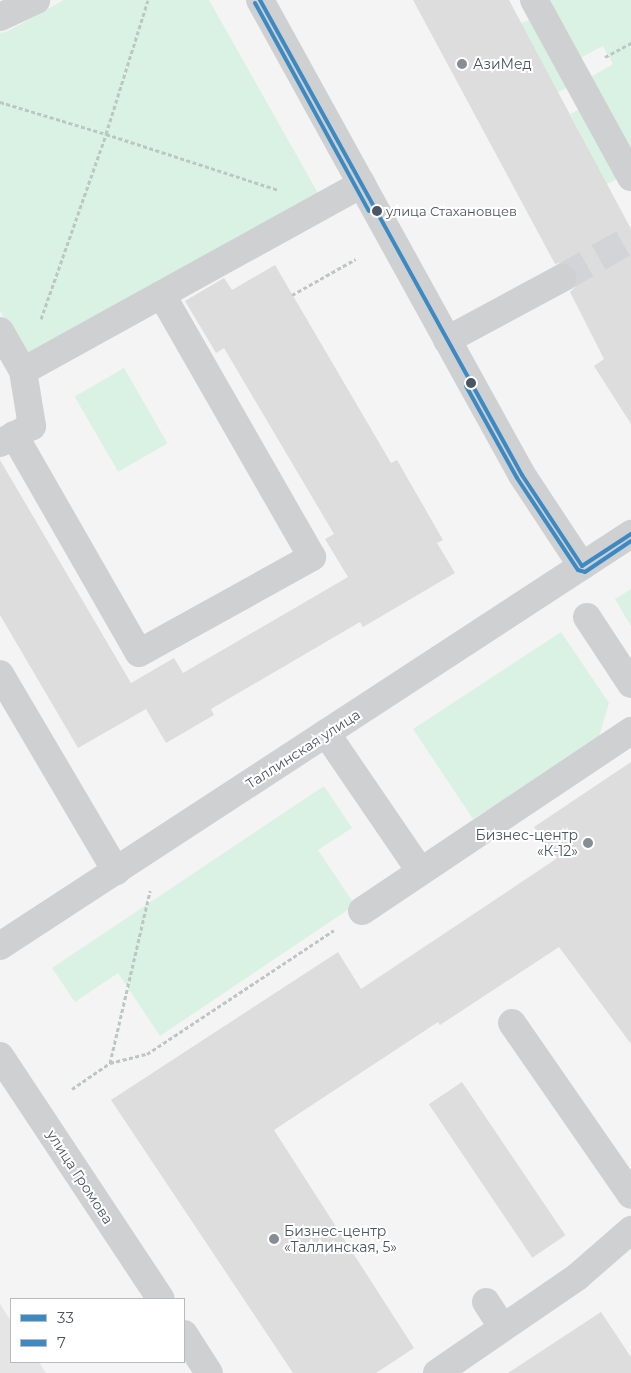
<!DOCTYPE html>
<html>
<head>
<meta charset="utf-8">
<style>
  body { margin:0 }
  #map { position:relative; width:631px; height:1373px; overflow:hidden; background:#f4f4f4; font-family:Montserrat,sans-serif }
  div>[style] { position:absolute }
  .education>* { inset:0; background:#e6e5e6 }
  .green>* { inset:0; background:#d9f2e3; transform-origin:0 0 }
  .building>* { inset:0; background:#ddddde; transform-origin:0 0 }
  .minor-tunnel>* { height:28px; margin-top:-14px; transform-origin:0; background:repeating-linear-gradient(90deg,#d2d4d7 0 28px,transparent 0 42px) }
  .path>* { height:3px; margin-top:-1.5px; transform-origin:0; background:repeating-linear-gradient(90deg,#bcc7c4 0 4px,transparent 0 6.5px) }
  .minor>* { height:28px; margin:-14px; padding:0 14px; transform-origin:14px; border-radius:14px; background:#ced0d2 }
  .bus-1>* { height:4px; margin:-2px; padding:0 2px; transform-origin:2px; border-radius:2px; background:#3d8ac2 }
  .bus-2>* { height:4px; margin:-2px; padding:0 2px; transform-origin:2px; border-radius:2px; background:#3d8ac2 }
  .dots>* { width:14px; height:14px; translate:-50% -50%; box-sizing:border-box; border:2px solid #fff; border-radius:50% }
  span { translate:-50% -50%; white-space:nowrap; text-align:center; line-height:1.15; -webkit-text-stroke:4px #fff; paint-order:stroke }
  .bus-label { font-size:13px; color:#4a5661 }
  .left { translate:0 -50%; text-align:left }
  .poi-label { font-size:14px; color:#4a5661 }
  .right { translate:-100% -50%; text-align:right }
  .street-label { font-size:14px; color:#4a5661 }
  .legend { position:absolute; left:10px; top:1298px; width:175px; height:65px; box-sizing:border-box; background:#fff; border:1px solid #b7bbc0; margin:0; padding:6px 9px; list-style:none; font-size:15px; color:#4a5661 }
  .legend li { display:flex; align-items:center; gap:10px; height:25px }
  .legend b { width:25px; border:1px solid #b7bbc0 }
</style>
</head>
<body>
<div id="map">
  <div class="education">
    <i style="clip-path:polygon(0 1304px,11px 1321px,11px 1362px,39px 1362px,46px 1373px,0 1373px)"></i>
  </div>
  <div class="green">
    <i style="clip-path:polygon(64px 0,209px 0,318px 193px,25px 354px,0 311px,0 33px,8px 31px)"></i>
    <i style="clip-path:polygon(548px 0,631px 0,631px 154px,589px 78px,613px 64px,603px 46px,580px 58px)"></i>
    <i style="clip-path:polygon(530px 20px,571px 86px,558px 92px,521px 23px)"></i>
    <i style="left:582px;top:108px;width:79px;height:13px;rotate:63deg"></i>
    <i style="left:124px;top:368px;width:87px;height:57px;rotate:60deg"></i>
    <i style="clip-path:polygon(631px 589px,631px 626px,615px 599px)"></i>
    <i style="clip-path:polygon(561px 632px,609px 703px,598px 740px,473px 819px,413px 729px)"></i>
    <i style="clip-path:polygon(324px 786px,352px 828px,318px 850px,355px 905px,160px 1036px,118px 973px,75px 1002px,52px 968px)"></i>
  </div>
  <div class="building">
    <i style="clip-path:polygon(413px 0,509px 0,631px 229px,631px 424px,594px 366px,604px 359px,570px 292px,576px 286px,578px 279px,576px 271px,570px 264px,563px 262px,555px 264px)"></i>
    <i style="clip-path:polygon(275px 265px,391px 463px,397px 460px,443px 540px,437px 543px,455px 573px,363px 627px,360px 622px,211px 709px,214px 715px,166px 743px,146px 709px,78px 748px,0 615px,0 460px,131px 683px,174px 658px,183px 673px,348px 577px,325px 539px,334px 534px,276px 436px,224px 348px,216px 353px,185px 301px,224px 278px,232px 290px)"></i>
    <i style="clip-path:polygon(631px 762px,631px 1044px,559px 947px,440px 1025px,438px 1022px,274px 1130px,414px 1348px,376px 1373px,293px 1373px,111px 1100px,338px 952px,361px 989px,556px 859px,534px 827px)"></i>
    <i style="left:462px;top:1082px;width:185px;height:40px;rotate:56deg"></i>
    <i style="clip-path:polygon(601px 1312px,631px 1357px,631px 1373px,508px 1373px)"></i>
  </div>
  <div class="minor-tunnel">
    <i style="left:562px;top:278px;width:79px;rotate:-29.5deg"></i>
  </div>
  <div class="path">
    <i style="left:605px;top:57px;width:30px;rotate:-28deg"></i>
    <i style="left:0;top:102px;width:111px;rotate:16.8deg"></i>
    <i style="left:106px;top:134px;width:181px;rotate:18deg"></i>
    <i style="left:292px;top:295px;width:73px;rotate:-29.4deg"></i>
    <i style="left:41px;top:319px;width:196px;rotate:-70.6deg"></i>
    <i style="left:106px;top:134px;width:140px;rotate:-72.6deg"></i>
    <i style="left:110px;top:1063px;width:177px;rotate:-76.9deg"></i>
    <i style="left:72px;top:1089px;width:46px;rotate:-34.4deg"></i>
    <i style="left:110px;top:1063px;width:38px;rotate:-14deg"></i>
    <i style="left:147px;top:1054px;width:224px;rotate:-33.5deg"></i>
  </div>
  <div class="minor">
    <i style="left:260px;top:0;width:542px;rotate:61.12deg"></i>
    <i style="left:522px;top:475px;width:109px;rotate:56.6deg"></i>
    <i style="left:534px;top:0;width:202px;rotate:61.3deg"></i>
    <i style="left:0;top:17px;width:40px;rotate:-25deg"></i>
    <i style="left:0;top:331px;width:46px;rotate:60.1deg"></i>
    <i style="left:23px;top:371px;width:56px;rotate:80.7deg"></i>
    <i style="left:32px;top:426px;width:36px;rotate:152deg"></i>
    <i style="left:447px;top:340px;width:131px;rotate:-28.3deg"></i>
    <i style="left:23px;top:371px;width:387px;rotate:-28.9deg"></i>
    <i style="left:14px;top:435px;width:251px;rotate:60.2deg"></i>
    <i style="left:139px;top:653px;width:198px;rotate:-29deg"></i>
    <i style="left:312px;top:557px;width:302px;rotate:-119.8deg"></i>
    <i style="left:587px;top:617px;width:80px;rotate:56.7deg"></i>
    <i style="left:0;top:674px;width:229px;rotate:59.5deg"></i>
    <i style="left:326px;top:733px;width:167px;rotate:55.7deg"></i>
    <i style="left:362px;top:911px;width:324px;rotate:-33.8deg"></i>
    <i style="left:0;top:946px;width:754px;rotate:-33.14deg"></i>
    <i style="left:512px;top:1023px;width:209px;rotate:55.3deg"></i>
    <i style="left:0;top:1056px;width:291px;rotate:56.5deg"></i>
    <i style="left:486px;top:1302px;width:30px;rotate:57deg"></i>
    <i style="left:184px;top:1334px;width:46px;rotate:57.3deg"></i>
    <i style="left:437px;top:1373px;width:170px;rotate:-34.4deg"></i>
    <i style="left:577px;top:1277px;width:72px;rotate:-41deg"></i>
  </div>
  <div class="bus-1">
    <i style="left:260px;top:0;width:542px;rotate:61.12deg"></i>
    <i style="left:522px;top:475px;width:109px;rotate:56.6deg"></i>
    <i style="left:582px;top:566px;width:59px;rotate:-33.1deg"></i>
  </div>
  <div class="bus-2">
    <i style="left:255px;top:3px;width:237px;rotate:61.3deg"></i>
    <i style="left:466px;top:386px;width:105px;rotate:61deg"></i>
    <i style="left:517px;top:478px;width:110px;rotate:56.5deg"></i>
    <i style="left:578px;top:570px;width:7px;rotate:16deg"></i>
    <i style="left:585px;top:572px;width:55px;rotate:-34deg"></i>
  </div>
  <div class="dots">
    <i style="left:462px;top:64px;background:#868d94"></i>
    <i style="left:377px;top:211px;background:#4a5661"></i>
    <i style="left:471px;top:383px;background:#4a5661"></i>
    <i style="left:588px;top:843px;background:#868d94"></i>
    <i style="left:274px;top:1239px;background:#868d94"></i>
  </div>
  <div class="bus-label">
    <span class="left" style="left:386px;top:211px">улица Стахановцев</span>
  </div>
  <div class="poi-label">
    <span class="left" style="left:473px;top:64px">АзиМед</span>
    <span class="right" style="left:578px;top:843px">Бизнес-центр<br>«К-12»</span>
    <span class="left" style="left:284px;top:1239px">Бизнес-центр<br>«Таллинская, 5»</span>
  </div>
  <div class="street-label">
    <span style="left:303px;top:749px;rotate:-33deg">Таллинская улица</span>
    <span style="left:80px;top:1177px;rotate:57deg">улица Громова</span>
  </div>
  <ul class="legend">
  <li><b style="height:6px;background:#3d8ac2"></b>33</li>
  <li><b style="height:6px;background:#3d8ac2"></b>7</li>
  </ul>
</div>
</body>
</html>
